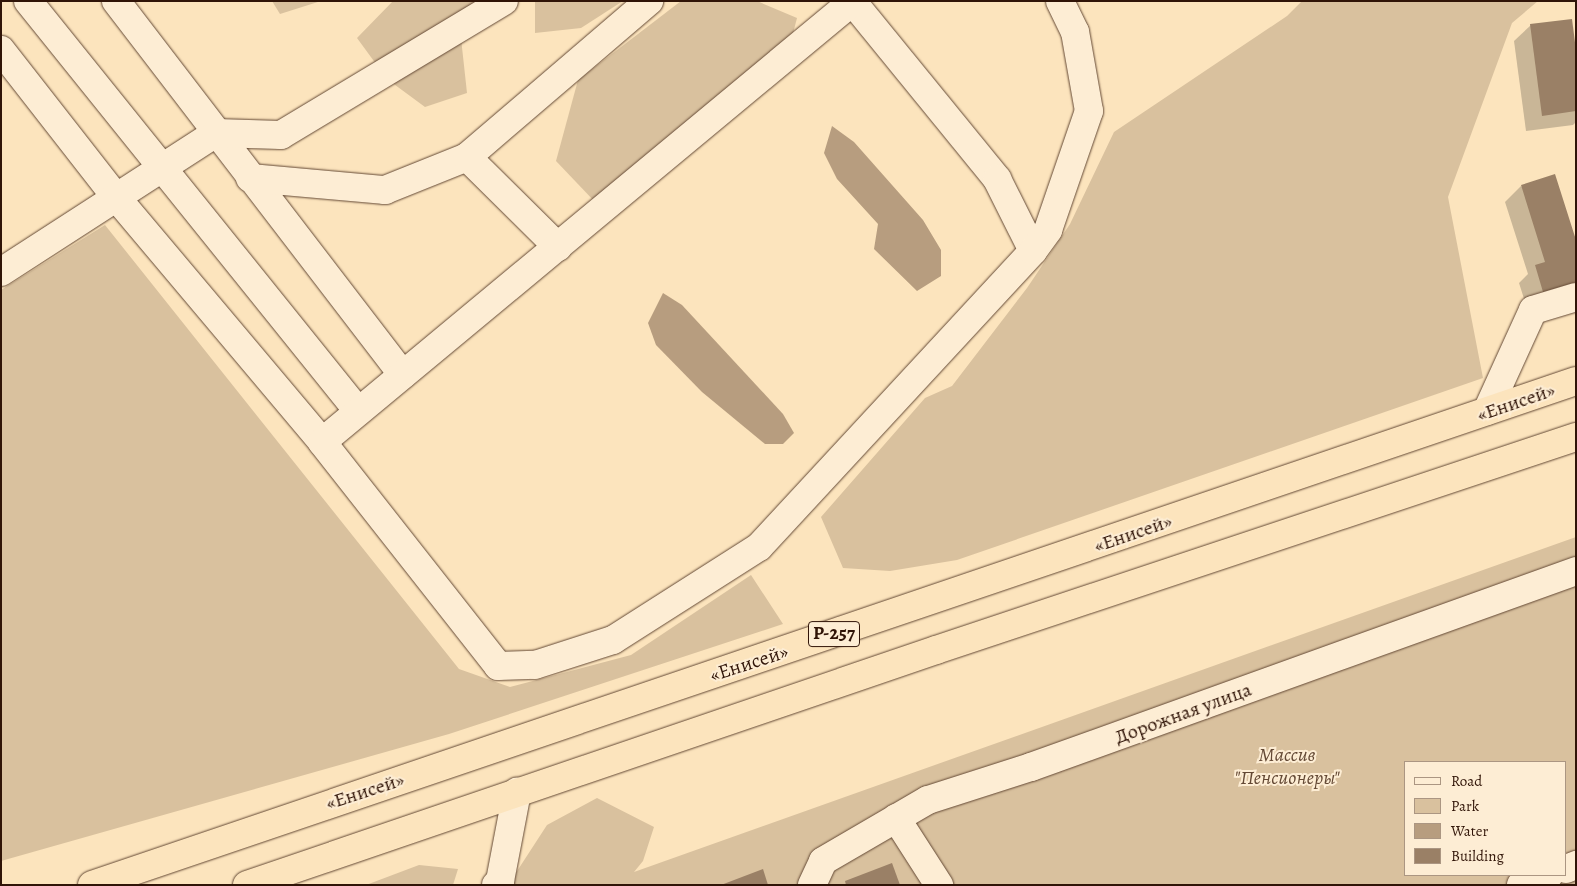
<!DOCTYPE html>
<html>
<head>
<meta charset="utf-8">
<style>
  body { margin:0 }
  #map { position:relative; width:1577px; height:886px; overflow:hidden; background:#fce4bd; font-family:Alegreya,serif }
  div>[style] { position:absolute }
  .green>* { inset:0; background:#d9c19e }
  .water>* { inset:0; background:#b79d7f }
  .shadow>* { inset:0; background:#0003 }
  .building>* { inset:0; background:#9a8066 }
  .roads { filter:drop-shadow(0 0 1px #634834) drop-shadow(0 0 1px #634834) }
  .minor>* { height:28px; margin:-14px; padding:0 14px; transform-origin:14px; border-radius:14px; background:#fdedd4 }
  .highway>* { height:28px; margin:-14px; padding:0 14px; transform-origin:14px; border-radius:14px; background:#fce4bd }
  span { translate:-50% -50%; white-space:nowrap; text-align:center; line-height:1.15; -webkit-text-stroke:4px #fdedd4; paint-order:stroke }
  .shield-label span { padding:1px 4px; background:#fdedd4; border:1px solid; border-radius:4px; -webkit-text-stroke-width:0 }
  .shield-label { font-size:19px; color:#301407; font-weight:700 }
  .street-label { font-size:20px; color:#301407 }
  .park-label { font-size:20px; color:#634834; font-style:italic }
  .frame { position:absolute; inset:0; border:2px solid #301407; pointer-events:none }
  .legend { position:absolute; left:1404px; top:761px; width:162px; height:115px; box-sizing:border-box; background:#fdedd4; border:1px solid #ab9682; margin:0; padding:6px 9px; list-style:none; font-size:15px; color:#301407 }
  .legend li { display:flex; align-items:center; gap:10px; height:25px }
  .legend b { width:25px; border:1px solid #ab9682 }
</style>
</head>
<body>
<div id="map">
  <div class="green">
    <i style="clip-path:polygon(272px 1px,321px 1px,280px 14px)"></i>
    <i style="clip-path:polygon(393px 1px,478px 1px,461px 38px,467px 93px,425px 107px,387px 79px,357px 38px)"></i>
    <i style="clip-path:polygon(535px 1px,623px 1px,581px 28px,535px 33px)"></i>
    <i style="clip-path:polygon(681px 1px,757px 1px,797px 18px,790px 45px,596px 203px,556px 161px,578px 80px)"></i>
    <i style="clip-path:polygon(1302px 1px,1538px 1px,1512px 23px,1448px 197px,1483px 378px,957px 560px,890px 571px,843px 568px,821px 517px,925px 398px,952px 386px,1027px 288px,1070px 224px,1114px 132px,1287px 16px)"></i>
    <i style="clip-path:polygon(105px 225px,459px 669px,510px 687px,631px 655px,751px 575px,783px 624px,449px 734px,1px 861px,1px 290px)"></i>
    <i style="clip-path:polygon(evenodd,1576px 537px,1576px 885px,508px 885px,547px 825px,597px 798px,654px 827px,643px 861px,634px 872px,1576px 537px,1406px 762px,1566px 762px,1566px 875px,1406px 875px,1406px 762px)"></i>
    <i style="clip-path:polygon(419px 865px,458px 869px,453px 885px,366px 885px)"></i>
  </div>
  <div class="water">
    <i style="clip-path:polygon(832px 126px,854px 142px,923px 220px,941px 250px,941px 276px,917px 291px,874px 249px,878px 224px,837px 179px,824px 153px)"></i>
    <i style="clip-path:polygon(663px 293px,682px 305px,783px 414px,794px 433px,783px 444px,765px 444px,702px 392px,656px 345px,648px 323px)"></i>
  </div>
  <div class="shadow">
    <i style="clip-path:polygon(1531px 25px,1576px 60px,1576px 122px,1573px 125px,1526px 131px,1514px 41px)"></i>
    <i style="clip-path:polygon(1521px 186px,1576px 244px,1576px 292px,1527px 308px,1519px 283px,1528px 274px,1505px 202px)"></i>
  </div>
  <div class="building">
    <i style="clip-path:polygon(1572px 19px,1576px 50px,1576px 111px,1542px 116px,1530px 24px)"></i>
    <i style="clip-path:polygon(1555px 174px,1576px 240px,1576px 282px,1543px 292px,1535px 265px,1545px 262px,1521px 185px)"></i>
    <i style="clip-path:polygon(892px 863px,900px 885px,846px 885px,845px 881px)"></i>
    <i style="clip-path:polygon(763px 869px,768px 885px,721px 885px)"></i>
  </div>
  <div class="roads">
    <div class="minor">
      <i style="left:28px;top:1px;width:526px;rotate:51.17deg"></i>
      <i style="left:116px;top:1px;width:471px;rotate:52.5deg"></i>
      <i style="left:852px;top:1px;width:230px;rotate:50.8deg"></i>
      <i style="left:997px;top:179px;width:80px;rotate:63.4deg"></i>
      <i style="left:1px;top:50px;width:187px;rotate:52deg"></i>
      <i style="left:116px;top:197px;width:320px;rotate:49.9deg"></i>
      <i style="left:322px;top:442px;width:285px;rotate:51.8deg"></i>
      <i style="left:498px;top:666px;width:37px;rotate:-2deg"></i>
      <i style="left:535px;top:665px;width:82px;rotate:-17.8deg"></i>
      <i style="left:613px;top:640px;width:173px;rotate:-32.5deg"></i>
      <i style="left:759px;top:547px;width:403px;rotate:-47.2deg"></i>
      <i style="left:1033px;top:251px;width:26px;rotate:-54deg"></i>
      <i style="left:1048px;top:230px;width:126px;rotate:-71deg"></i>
      <i style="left:1089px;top:111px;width:80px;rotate:-100deg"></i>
      <i style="left:1075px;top:32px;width:34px;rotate:-116deg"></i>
      <i style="left:467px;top:157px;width:128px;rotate:44.7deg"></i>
      <i style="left:250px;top:178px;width:136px;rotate:5.1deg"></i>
      <i style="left:385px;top:190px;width:88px;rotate:-21.9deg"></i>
      <i style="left:467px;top:157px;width:240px;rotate:-40.6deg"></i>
      <i style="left:1px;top:272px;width:256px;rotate:-32.9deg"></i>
      <i style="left:216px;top:133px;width:65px;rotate:1.8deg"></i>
      <i style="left:281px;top:135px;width:260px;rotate:-31deg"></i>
      <i style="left:1487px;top:411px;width:111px;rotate:-65.5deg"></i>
      <i style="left:1533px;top:310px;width:45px;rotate:-16.8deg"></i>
      <i style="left:322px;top:442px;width:690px;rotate:-39.71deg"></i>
      <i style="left:896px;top:818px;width:80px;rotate:57.3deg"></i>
      <i style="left:1566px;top:869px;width:11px;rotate:-22deg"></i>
      <i style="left:496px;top:885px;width:6px;rotate:-45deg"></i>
      <i style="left:500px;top:881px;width:91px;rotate:-79.2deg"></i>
      <i style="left:812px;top:885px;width:26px;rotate:-65deg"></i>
      <i style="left:823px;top:861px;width:121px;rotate:-30.2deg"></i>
      <i style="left:928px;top:800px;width:108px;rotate:-17.8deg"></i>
      <i style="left:1031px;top:767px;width:579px;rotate:-19.78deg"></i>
      <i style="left:1521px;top:885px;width:30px;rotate:-20deg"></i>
    </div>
    <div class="highway">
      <i style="left:92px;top:885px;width:1567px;rotate:-18.76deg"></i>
      <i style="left:247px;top:885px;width:728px;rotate:-18.83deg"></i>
      <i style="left:936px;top:650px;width:675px;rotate:-18.41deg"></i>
    </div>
  </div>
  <div class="shield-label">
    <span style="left:834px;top:634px">Р-257</span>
  </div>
  <div class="street-label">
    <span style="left:1516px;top:402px;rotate:-19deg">«Енисей»</span>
    <span style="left:1133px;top:533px;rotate:-19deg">«Енисей»</span>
    <span style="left:749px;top:663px;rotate:-18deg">«Енисей»</span>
    <span style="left:1183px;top:713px;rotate:-20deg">Дорожная улица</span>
    <span style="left:365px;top:791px;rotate:-18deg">«Енисей»</span>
  </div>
  <div class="park-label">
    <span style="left:1287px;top:766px">Массив<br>"Пенсионеры"</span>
  </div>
  <div class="frame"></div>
  <ul class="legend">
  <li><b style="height:6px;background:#fdedd4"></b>Road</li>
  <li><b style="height:14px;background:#d9c19e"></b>Park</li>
  <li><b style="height:14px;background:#b79d7f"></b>Water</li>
  <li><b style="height:14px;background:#9a8066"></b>Building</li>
  </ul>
</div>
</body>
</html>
